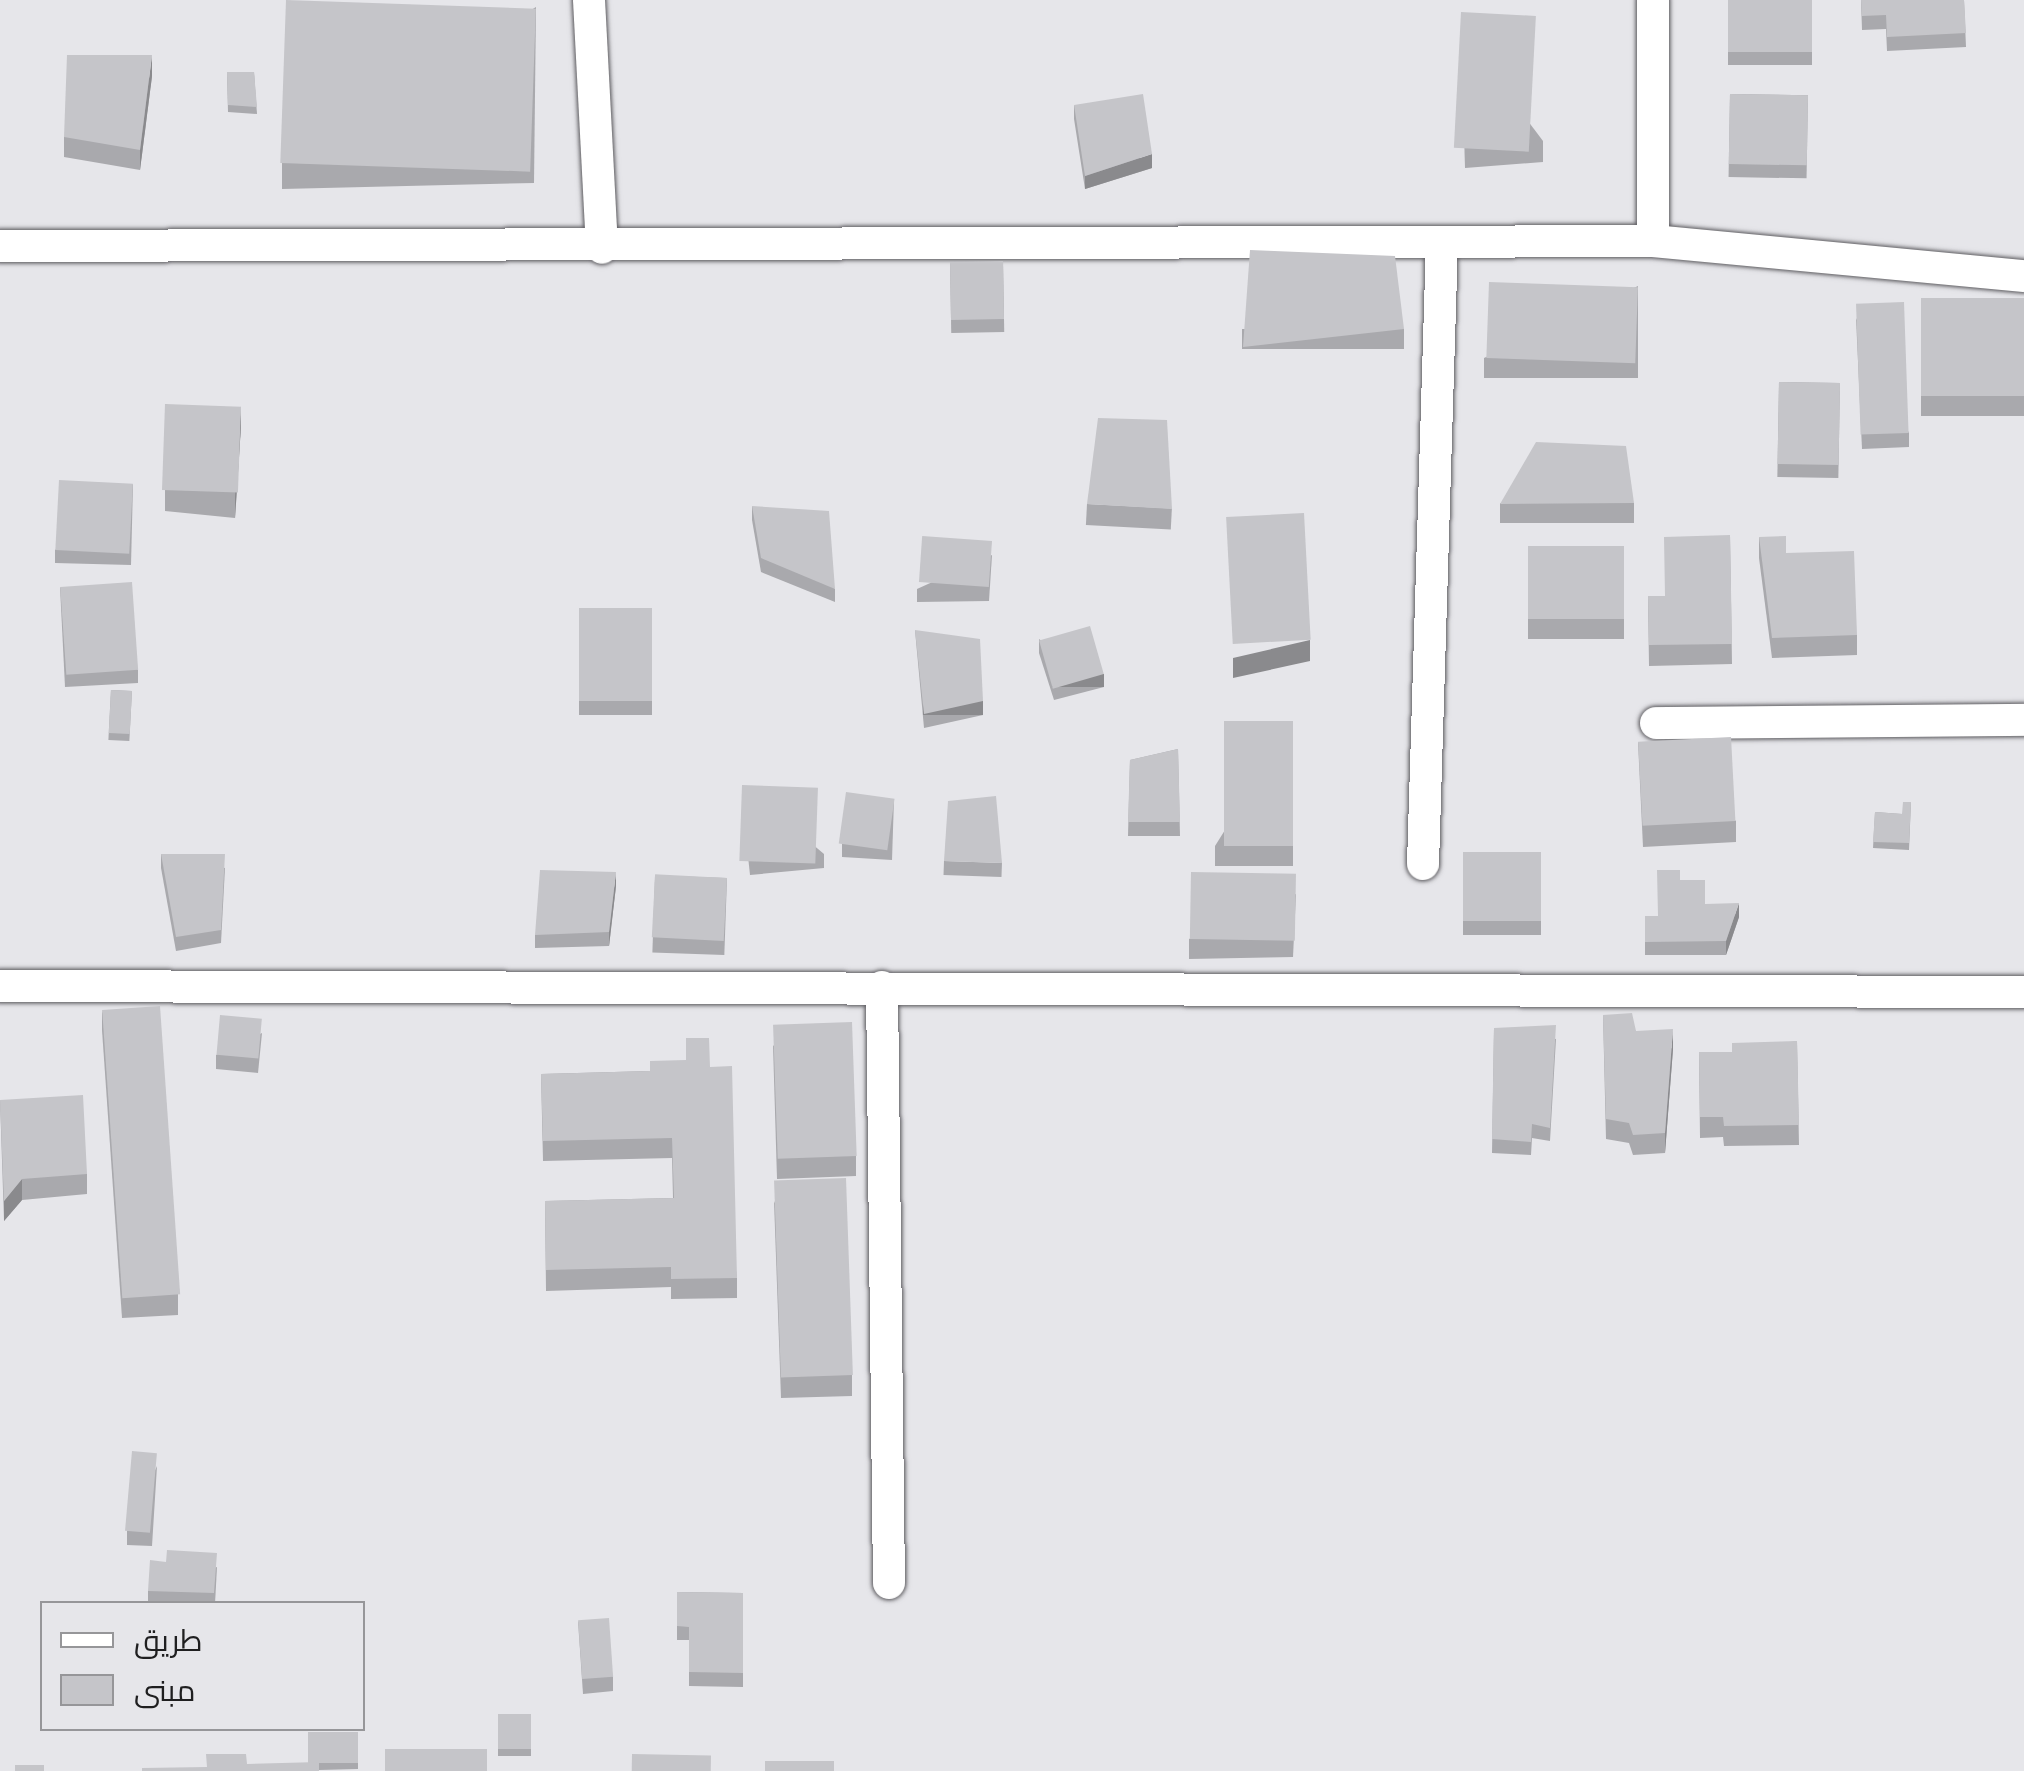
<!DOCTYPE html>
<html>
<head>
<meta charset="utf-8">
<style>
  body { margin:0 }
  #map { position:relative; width:2024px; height:1771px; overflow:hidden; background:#e6e6ea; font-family:"Alegreya Sans",Cairo,sans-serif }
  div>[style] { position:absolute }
  .roads { filter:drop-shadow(0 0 2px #5f5e62) drop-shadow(0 0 2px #5f5e62) }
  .street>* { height:32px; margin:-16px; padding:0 16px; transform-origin:16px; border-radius:16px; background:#fff }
  .wall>* { inset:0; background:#a9a9ad; transform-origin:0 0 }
  .shaded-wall>* { inset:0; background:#8a8a8d; transform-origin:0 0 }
  .building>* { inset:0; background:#c5c5c9; transform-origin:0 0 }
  span { translate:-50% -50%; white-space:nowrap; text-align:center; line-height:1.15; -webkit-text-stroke:8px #e6e6ea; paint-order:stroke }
  .legend { position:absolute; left:40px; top:1601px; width:325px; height:130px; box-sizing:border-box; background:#e6e6ea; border:2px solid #969699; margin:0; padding:12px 18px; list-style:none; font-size:30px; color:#1f1f20 }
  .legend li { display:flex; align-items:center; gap:20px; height:50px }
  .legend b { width:50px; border:2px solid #969699 }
</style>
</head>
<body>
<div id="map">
  <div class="roads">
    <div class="street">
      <i style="left:589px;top:0;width:248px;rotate:87deg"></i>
      <i style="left:1653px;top:241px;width:241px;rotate:-90deg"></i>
      <i style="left:0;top:246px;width:1653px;rotate:-0.17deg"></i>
      <i style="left:1653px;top:241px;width:373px;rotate:5.4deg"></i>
      <i style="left:1656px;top:723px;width:368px;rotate:-0.5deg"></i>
      <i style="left:1423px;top:864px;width:622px;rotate:-88.25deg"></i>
      <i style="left:0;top:986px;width:2024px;rotate:0.17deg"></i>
      <i style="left:882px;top:987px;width:596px;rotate:89.33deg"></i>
    </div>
  </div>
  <div class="wall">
    <i style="left:1728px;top:0;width:84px;height:65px"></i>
    <i style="clip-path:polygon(1861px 0,1964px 0,1966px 47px,1887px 51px,1886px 29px,1862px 30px)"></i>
    <i style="clip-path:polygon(536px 7px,534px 183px,282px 189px,282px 163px)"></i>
    <i style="clip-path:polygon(1461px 32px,1543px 141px,1543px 162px,1465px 168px)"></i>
    <i style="clip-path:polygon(227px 72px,254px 72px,257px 114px,228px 112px)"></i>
    <i style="clip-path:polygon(152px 76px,140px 170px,64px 157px,64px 137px)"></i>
    <i style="left:1730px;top:94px;width:78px;height:83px;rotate:1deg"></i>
    <i style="clip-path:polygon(1074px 105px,1152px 168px,1085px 189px,1074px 119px)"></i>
    <i style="left:1003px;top:261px;width:71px;height:53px;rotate:89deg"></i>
    <i style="clip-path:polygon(1638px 286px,1638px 378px,1484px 378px,1484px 358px)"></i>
    <i style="left:1921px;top:298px;width:103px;height:118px"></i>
    <i style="clip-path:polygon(1856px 318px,1909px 433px,1909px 447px,1862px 449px)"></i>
    <i style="left:1404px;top:329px;width:20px;height:162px;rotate:90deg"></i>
    <i style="left:1779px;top:382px;width:61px;height:95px;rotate:1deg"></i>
    <i style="clip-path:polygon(165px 404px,241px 426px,235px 518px,165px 511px)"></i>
    <i style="clip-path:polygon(133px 484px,131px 565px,55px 563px,55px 550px)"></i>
    <i style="left:1634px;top:503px;width:20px;height:134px;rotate:90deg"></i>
    <i style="left:1087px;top:504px;width:85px;height:21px;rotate:3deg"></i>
    <i style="clip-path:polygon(752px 506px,835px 589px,835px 602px,761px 572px,752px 520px)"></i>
    <i style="clip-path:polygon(1730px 535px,1732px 664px,1649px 666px,1648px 596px,1665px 596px)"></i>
    <i style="clip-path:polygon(1759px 537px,1857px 635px,1857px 655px,1772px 658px,1759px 558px)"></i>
    <i style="left:1624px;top:546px;width:93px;height:96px;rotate:90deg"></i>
    <i style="clip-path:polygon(992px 555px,989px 601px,917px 602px,917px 589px)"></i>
    <i style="clip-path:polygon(60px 587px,138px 670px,138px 683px,65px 687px)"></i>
    <i style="left:652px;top:608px;width:107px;height:73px;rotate:90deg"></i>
    <i style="clip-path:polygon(915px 630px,983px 715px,924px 728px)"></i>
    <i style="clip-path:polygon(1039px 639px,1104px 687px,1054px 700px,1039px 653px)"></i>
    <i style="left:111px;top:690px;width:21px;height:50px;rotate:3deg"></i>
    <i style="clip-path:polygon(1293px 721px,1293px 866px,1215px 866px,1215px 846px)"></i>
    <i style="clip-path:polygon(1638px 742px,1736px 821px,1736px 842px,1643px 847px)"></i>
    <i style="clip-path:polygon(1178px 749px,1180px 836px,1128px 836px,1130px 760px)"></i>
    <i style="clip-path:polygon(742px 785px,824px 854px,824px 868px,750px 875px,742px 799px)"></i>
    <i style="clip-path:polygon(894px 799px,892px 860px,842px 857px,842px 844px)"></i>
    <i style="clip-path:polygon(1911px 802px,1909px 850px,1873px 848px,1875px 812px,1902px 814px)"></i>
    <i style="left:1541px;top:852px;width:83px;height:78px;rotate:90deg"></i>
    <i style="clip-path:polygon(161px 854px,225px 868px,221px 943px,176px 951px,161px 868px)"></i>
    <i style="left:944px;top:861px;width:58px;height:14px;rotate:2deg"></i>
    <i style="left:727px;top:878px;width:77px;height:72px;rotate:92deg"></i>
    <i style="clip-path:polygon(1680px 880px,1705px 904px,1739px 917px,1726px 955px,1645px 955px,1645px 916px,1658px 916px)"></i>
    <i style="clip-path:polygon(616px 886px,609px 946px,535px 948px,535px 935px)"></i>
    <i style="clip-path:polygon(1296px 894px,1293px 957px,1189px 959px,1189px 939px)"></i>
    <i style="clip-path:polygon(102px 1010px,178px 1294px,178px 1315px,122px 1318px,102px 1030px)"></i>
    <i style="clip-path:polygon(1603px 1015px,1673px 1049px,1665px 1153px,1633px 1155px,1629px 1143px,1606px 1139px)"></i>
    <i style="clip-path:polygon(1494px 1028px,1556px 1039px,1550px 1141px,1532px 1138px,1531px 1155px,1492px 1153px)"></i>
    <i style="clip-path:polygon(262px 1033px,258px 1073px,216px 1069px,216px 1055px)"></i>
    <i style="clip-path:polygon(1797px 1041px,1799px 1145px,1724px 1146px,1723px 1137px,1700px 1138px,1699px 1052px,1732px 1052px)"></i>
    <i style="clip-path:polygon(773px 1045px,856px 1156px,856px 1176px,777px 1179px)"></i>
    <i style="clip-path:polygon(710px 1067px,737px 1278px,737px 1298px,671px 1299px,671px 1287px,546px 1291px,545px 1201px,673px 1198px,672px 1158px,543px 1161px,541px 1074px,650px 1071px)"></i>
    <i style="clip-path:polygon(0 1100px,87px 1174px,87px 1194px,22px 1200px,4px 1221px)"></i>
    <i style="clip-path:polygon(774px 1201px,852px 1375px,852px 1396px,781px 1398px)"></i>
    <i style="clip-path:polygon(157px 1466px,152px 1546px,127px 1545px,127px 1531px)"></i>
    <i style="clip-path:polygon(217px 1567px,215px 1604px,148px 1604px,148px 1591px)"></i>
    <i style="clip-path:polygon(677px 1592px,743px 1593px,743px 1687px,689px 1686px,689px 1640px,677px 1640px)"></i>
    <i style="clip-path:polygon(578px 1621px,613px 1677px,613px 1691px,583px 1694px)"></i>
    <i style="left:498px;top:1714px;width:33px;height:42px"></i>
    <i style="clip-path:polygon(358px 1732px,358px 1769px,319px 1770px,206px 1767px,308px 1763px)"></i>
  </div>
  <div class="shaded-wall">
    <i style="clip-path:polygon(152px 55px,152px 76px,140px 170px,140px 150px)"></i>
    <i style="clip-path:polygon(1152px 154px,1152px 168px,1085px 189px,1085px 176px)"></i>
    <i style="clip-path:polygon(241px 406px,241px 426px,235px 518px,235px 497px)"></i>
    <i style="clip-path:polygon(1310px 640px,1310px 661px,1233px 678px,1233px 658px)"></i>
    <i style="left:1104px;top:674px;width:13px;height:52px;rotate:90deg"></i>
    <i style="left:983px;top:701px;width:14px;height:60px;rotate:90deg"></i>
    <i style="clip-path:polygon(616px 872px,616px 886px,609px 946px,609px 932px)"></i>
    <i style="clip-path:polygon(1739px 903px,1739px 917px,1726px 955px,1726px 941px)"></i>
    <i style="clip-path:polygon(1673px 1029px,1673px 1049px,1665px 1153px,1665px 1133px)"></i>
    <i style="clip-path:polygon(22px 1179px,22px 1200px,4px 1221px,4px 1201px)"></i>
  </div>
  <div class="building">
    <i style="left:286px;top:0;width:250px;height:163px;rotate:2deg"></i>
    <i style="left:1728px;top:0;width:84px;height:52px"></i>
    <i style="clip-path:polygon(1861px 0,1964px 0,1966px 33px,1887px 37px,1886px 15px,1862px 16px)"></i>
    <i style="left:1461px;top:12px;width:75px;height:136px;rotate:3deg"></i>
    <i style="clip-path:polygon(67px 55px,152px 55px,140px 150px,64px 137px)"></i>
    <i style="clip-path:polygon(227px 72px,254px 72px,257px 107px,228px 105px)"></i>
    <i style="clip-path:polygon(1143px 94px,1152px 154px,1085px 176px,1074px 105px)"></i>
    <i style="left:1730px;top:94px;width:78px;height:70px;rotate:1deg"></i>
    <i style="clip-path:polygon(1250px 250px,1395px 256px,1404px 329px,1243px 347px)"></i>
    <i style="left:1003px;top:261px;width:58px;height:53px;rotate:89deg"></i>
    <i style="left:1489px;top:282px;width:149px;height:76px;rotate:2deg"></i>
    <i style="left:1921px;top:298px;width:103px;height:98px"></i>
    <i style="left:1904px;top:302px;width:131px;height:48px;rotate:88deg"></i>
    <i style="left:1779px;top:382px;width:61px;height:82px;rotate:1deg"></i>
    <i style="left:165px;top:404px;width:76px;height:86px;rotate:2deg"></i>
    <i style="clip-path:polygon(1098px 418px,1167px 420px,1172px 509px,1087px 504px)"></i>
    <i style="clip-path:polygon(1536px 442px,1626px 446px,1634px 503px,1500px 504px)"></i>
    <i style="left:59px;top:480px;width:74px;height:70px;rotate:3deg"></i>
    <i style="clip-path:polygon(752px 506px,829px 511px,835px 589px,761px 558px)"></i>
    <i style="left:1304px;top:513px;width:127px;height:78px;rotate:87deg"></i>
    <i style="clip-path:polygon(1730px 535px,1732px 644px,1649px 645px,1648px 596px,1665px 596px,1664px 537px)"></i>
    <i style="clip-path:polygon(1786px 536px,1786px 553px,1854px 551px,1857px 635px,1772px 638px,1759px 537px)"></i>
    <i style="left:992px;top:541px;width:46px;height:70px;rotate:94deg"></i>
    <i style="left:1624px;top:546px;width:73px;height:96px;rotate:90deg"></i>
    <i style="left:132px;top:582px;width:88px;height:72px;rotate:86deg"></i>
    <i style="left:652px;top:608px;width:93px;height:73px;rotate:90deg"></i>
    <i style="left:1090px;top:626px;width:50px;height:53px;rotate:74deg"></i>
    <i style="clip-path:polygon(915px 630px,980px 639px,983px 701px,924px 714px)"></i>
    <i style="left:111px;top:690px;width:21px;height:43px;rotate:3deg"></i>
    <i style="left:1224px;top:721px;width:69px;height:125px"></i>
    <i style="left:1731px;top:737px;width:84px;height:93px;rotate:87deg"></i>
    <i style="clip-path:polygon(1178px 749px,1180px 822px,1128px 822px,1130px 760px)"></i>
    <i style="left:742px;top:785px;width:76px;height:76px;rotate:2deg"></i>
    <i style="left:846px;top:792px;width:49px;height:52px;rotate:8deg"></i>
    <i style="clip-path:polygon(996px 796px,1002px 863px,944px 861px,948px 801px)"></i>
    <i style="clip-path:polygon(1903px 802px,1911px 802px,1909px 843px,1873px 842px,1875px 812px,1902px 814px)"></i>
    <i style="left:1541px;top:852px;width:69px;height:78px;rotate:90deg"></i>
    <i style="clip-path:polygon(161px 854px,225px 854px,221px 930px,176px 937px)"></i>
    <i style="clip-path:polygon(540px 870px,616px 872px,609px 932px,535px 935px)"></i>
    <i style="clip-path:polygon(1657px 870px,1680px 870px,1680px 880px,1705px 880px,1705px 904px,1739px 903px,1726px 941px,1645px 942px,1645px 916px,1658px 916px)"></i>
    <i style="left:1191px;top:872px;width:105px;height:67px;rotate:1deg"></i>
    <i style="left:727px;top:878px;width:63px;height:72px;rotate:93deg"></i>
    <i style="left:160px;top:1006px;width:289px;height:58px;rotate:86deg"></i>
    <i style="clip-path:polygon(1632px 1013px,1636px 1031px,1673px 1029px,1665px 1133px,1633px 1135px,1629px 1123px,1606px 1119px,1603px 1015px)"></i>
    <i style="left:220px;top:1015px;width:42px;height:40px;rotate:5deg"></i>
    <i style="left:852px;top:1022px;width:134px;height:79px;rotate:88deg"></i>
    <i style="clip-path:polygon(1556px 1025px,1550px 1128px,1532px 1124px,1531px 1142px,1492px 1139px,1494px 1028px)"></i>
    <i style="clip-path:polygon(686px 1038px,709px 1038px,710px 1067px,732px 1066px,737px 1278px,671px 1279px,671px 1267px,546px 1270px,545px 1201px,674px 1198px,672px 1138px,543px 1141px,541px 1074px,650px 1071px,650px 1061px,686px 1060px)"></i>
    <i style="clip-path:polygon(1797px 1041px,1799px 1125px,1724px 1126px,1723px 1117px,1700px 1117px,1699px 1052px,1732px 1052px,1732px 1043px)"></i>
    <i style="clip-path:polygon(83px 1095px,87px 1174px,22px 1179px,4px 1201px,0 1100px)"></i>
    <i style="left:846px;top:1178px;width:197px;height:72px;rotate:88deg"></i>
    <i style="left:132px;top:1451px;width:25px;height:80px;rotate:5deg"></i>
    <i style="clip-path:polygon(167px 1550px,217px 1553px,214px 1593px,148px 1591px,150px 1560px,166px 1562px)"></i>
    <i style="clip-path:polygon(677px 1592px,743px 1593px,743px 1673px,689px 1672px,689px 1627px,677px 1626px)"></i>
    <i style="left:609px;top:1618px;width:59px;height:31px;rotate:86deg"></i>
    <i style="left:498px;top:1714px;width:33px;height:35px"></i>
    <i style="left:308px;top:1732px;width:50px;height:31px"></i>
    <i style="left:487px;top:1749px;width:22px;height:102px;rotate:90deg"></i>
    <i style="clip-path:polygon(206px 1754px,246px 1754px,247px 1764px,319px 1762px,319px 1771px,142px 1771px,142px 1768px,207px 1767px)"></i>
    <i style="left:632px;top:1754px;width:79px;height:17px;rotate:1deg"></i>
    <i style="left:765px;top:1761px;width:69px;height:10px"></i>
    <i style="left:15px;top:1765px;width:29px;height:6px"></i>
  </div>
  <ul class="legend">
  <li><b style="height:12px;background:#fff"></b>طريق</li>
  <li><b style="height:28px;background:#c5c5c9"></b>مبنى</li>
  </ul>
</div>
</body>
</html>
